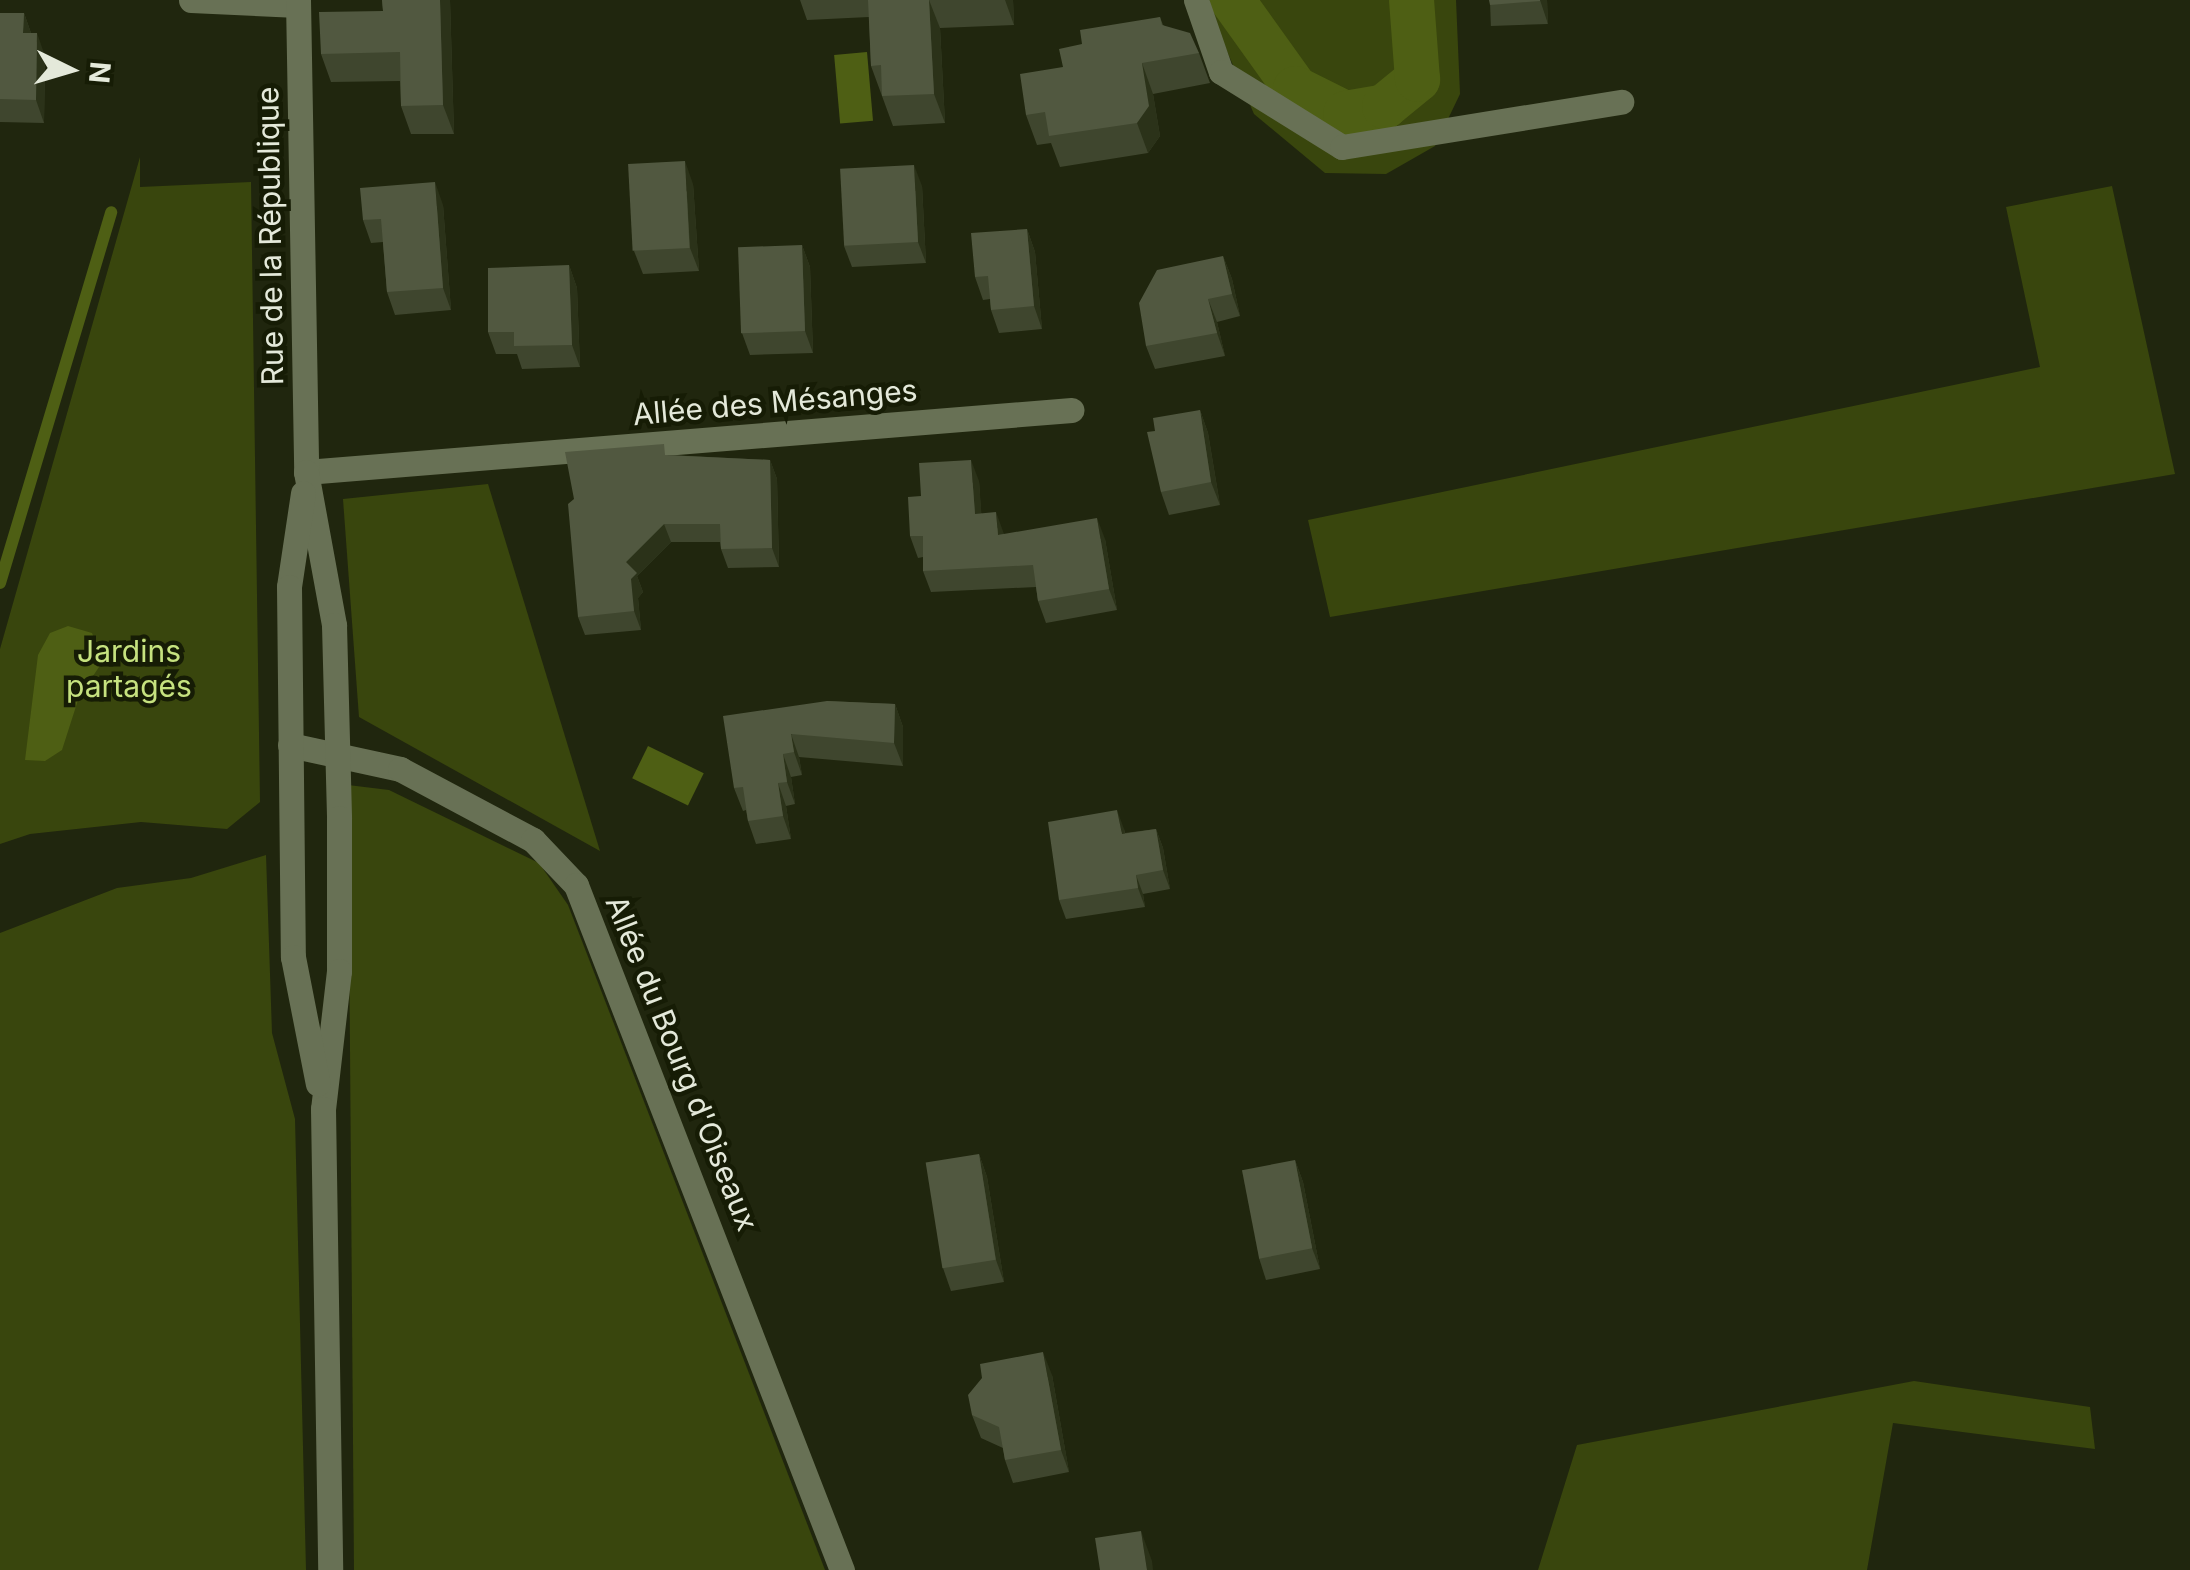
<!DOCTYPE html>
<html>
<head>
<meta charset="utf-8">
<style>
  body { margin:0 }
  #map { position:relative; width:2190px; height:1570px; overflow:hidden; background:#20260e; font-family:Inter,sans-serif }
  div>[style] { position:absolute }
  .green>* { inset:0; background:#39460d }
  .water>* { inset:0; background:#4e5f14; transform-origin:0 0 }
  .stream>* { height:12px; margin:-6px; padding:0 6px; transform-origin:6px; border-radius:6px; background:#4e5f14 }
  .canal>* { height:45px; margin:-22.5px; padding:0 22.5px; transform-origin:22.5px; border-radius:22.5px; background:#4e5f14 }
  .minor>* { height:25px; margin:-12.5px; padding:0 12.5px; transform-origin:12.5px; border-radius:12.5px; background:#687155 }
  .tertiary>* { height:25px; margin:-12.5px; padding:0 12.5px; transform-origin:12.5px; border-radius:12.5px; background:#687155 }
  .wall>* { inset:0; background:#3f462e; transform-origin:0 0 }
  .shaded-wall>* { inset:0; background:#2b3219 }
  .building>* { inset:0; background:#515840; transform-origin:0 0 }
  span { translate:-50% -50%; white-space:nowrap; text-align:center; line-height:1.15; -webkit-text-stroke:9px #161c05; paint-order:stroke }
  .street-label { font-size:30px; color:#e4e9da }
  .park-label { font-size:30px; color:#c6e27f }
  .north { position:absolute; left:20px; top:20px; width:100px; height:100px; -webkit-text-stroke:8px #161c05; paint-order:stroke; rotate:95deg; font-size:28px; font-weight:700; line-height:40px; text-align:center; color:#e4e9da }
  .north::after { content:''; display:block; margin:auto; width:35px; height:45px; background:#e4e9da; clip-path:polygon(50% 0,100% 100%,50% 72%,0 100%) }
</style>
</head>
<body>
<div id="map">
  <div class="green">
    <i style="clip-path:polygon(1205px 0,1456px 0,1460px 94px,1435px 146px,1386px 174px,1325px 173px,1254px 114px)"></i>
    <i style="clip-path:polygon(140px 157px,140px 187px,251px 182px,260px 802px,227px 829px,141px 822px,30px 834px,0 844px,0 649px)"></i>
    <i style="clip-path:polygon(2112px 186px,2175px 474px,1330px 617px,1308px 520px,2040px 367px,2006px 207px)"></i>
    <i style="clip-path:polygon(488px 484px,600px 851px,359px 717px,343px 499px)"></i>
    <i style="clip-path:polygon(348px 785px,389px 790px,539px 863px,568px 905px,825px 1570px,354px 1570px)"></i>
    <i style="clip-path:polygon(266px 855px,272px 1033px,295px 1119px,306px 1570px,0 1570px,0 933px,117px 888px,191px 878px)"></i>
    <i style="clip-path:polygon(1914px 1381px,2090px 1407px,2095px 1449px,1893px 1423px,1867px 1570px,1538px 1570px,1577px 1445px)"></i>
  </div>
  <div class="water">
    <i style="left:867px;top:52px;width:69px;height:33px;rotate:85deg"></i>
    <i style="clip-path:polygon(68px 626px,92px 633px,103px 661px,79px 697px,62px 750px,45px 761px,25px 760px,38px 655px,50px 633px)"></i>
    <i style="left:648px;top:746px;width:62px;height:36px;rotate:26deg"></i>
  </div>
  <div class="stream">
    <i style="left:0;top:583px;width:387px;rotate:-73.3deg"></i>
  </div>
  <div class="canal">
    <i style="left:1232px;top:0;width:108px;rotate:54.4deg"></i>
    <i style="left:1295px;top:88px;width:56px;rotate:26.6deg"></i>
    <i style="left:1345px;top:113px;width:40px;rotate:-10deg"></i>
    <i style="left:1384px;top:106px;width:43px;rotate:-39.3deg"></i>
    <i style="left:1417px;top:79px;width:79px;rotate:-94.3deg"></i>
  </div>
  <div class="minor">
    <i style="left:191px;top:0;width:107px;rotate:2.7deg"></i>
    <i style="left:1196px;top:0;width:76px;rotate:70.9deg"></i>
    <i style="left:1221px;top:72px;width:142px;rotate:31.8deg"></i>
    <i style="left:1342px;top:147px;width:283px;rotate:-9.2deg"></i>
    <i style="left:306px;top:472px;width:768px;rotate:-4.63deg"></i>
    <i style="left:290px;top:745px;width:113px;rotate:12.3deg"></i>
    <i style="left:400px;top:769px;width:151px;rotate:28.1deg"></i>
    <i style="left:533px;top:840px;width:62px;rotate:46.3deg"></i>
    <i style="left:576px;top:885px;width:735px;rotate:68.78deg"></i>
  </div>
  <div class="tertiary">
    <i style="left:298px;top:0;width:472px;rotate:89deg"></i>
    <i style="left:306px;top:472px;width:156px;rotate:79.6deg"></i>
    <i style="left:334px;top:625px;width:193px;rotate:88.5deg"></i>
    <i style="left:339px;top:818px;width:153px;rotate:90deg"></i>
    <i style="left:339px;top:971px;width:139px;rotate:96.6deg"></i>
    <i style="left:323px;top:1109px;width:461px;rotate:89.1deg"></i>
    <i style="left:303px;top:493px;width:95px;rotate:98.5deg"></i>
    <i style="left:289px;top:587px;width:370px;rotate:89.4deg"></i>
    <i style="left:293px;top:957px;width:129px;rotate:78.9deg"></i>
  </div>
  <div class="wall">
    <i style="clip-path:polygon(382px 0,450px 0,454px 134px,411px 134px,401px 106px,400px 81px,331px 82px,321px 54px,383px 11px)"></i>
    <i style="clip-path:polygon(800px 0,1013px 0,1014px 25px,940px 28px,945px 123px,893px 126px,871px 66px,869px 17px,807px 20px)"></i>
    <i style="left:1547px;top:0;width:24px;height:57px;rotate:88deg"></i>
    <i style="clip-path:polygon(0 13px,24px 13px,31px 33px,45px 56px,44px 123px,0 122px)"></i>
    <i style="clip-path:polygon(1160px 17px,1163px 25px,1199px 53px,1210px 83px,1153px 94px,1160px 136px,1148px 153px,1060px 167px,1051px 143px,1037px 145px,1026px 115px,1082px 44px)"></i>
    <i style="clip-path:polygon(693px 184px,699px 271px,643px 274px,634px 251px)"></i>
    <i style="clip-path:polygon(922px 186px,926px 263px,852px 267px,844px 246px)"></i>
    <i style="clip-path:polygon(443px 205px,451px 310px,395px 315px,387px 292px,383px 242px,371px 243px,363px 220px)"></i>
    <i style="clip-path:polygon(1027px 229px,1035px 252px,1042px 329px,999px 333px,991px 310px,990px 299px,983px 300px,975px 277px)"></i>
    <i style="clip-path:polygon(802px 245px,810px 267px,813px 353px,750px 355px,742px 333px)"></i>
    <i style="clip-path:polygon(1223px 256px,1232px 279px,1240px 316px,1217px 322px,1225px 356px,1155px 369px,1146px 346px)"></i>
    <i style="clip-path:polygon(569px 265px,577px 288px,580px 367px,522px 369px,517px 354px,496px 354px,488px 332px)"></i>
    <i style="clip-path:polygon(1200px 410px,1208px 433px,1220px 505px,1169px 515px,1161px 492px,1155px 431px)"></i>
    <i style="clip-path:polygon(668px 455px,770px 460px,777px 479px,779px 567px,728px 568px,721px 549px,720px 542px,671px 542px,637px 576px,643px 592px,638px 598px,641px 630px,585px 635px,578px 617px)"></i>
    <i style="clip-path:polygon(979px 481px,981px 513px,1004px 534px,1105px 539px,1117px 610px,1046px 623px,1038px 601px,1036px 587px,931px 592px,923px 571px,923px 557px,918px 558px,910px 536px,921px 496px)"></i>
    <i style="clip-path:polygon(827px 701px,895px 704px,903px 727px,903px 766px,799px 757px,802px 775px,791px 777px,795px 804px,786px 806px,791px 839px,756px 844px,748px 821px,746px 810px,743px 811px,734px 788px)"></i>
    <i style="clip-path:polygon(1124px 829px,1125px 833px,1156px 829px,1163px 848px,1170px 889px,1143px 894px,1145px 907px,1066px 919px,1059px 900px)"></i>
    <i style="clip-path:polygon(979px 1154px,987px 1177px,1004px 1282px,951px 1291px,943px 1268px)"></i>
    <i style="clip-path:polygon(1295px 1160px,1303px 1182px,1320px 1269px,1266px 1280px,1259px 1258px)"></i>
    <i style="clip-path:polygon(1052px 1375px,1069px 1472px,1013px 1483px,1005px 1460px,1003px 1448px,981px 1438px,972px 1415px)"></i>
  </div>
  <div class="shaded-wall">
    <i style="clip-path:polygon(440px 0,450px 0,454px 134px,443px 105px)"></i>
    <i style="clip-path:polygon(929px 0,940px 28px,945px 123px,934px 94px)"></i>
    <i style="clip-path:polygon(1005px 0,1013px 0,1014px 25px)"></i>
    <i style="clip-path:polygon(1540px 0,1547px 0,1548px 24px)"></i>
    <i style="clip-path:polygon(24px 13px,32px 36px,23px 33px)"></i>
    <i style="clip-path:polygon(37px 33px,45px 56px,44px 123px,36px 100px)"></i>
    <i style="clip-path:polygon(1142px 63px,1153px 94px,1160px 136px,1148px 153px,1137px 123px)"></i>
    <i style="clip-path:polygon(685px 161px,693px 184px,699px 271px,690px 248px)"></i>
    <i style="clip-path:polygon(914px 165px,922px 186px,926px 263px,918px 242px)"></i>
    <i style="clip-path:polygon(435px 182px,443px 205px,451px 310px,443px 288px)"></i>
    <i style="clip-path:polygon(1027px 229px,1035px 252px,1042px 329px,1034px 306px)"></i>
    <i style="clip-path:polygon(802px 245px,810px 267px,813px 353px,805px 331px)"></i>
    <i style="clip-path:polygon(1223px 256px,1232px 279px,1240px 316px,1232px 294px)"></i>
    <i style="clip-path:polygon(569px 265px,577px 288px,580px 367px,572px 345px)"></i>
    <i style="clip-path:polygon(1208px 299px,1217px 322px,1225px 356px,1217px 333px)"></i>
    <i style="clip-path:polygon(1200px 410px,1208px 433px,1220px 505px,1211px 482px)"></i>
    <i style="clip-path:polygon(770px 460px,777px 479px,779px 567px,772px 548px)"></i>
    <i style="clip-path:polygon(971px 460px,979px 481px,983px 535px,975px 514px)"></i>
    <i style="clip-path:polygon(996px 512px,1004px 534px,998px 535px)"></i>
    <i style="clip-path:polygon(1097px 518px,1105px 539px,1117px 610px,1109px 589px)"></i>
    <i style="clip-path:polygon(664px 524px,671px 542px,637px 576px,643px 592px,638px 598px,641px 630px,634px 611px,626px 562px)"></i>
    <i style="clip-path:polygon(895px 704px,903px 727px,903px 766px,894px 743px)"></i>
    <i style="clip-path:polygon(791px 734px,799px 757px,802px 775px,794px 752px)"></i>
    <i style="clip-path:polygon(783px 754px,791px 777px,795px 804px,787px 782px)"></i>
    <i style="clip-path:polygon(778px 783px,786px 806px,791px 839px,783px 816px)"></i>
    <i style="clip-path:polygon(1117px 810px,1124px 829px,1129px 853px,1122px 834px)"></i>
    <i style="clip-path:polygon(1156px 829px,1163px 848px,1170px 889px,1163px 870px)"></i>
    <i style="clip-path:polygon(1136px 875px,1143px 894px,1145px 907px,1138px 888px)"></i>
    <i style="clip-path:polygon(979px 1154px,987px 1177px,1004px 1282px,996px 1260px)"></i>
    <i style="clip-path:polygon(1295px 1160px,1303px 1182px,1320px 1269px,1312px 1248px)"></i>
    <i style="clip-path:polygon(1043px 1352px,1052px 1375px,1069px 1472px,1061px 1450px)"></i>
    <i style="clip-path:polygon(1141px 1531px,1152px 1561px,1153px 1570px,1147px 1570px)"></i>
  </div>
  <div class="building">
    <i style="clip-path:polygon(382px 0,440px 0,443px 105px,401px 106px,400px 52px,321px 54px,319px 12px,383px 11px)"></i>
    <i style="clip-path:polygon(868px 0,929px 0,934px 94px,882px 96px,881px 65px,871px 66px)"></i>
    <i style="clip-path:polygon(1489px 0,1540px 0,1540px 1px,1490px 5px)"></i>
    <i style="clip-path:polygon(0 13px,24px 13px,23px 33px,37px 33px,36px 100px,0 99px)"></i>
    <i style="clip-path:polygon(1160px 17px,1162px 25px,1190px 33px,1199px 53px,1142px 63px,1149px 106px,1137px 123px,1049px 136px,1045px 112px,1026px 115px,1020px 74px,1063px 67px,1059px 49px,1082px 44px,1080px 30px)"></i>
    <i style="left:685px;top:161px;width:87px;height:57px;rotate:87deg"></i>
    <i style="left:914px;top:165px;width:77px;height:74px;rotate:87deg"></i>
    <i style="clip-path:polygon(435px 182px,443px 288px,387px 292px,381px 219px,363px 220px,360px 188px)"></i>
    <i style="clip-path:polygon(1027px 229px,1034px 306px,991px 310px,988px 276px,975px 277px,971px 233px)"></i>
    <i style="left:802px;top:245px;width:86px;height:64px;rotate:88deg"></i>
    <i style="clip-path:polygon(1223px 256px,1232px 294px,1208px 299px,1217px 333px,1146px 346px,1139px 303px,1157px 270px)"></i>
    <i style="clip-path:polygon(569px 265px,572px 345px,514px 346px,514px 332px,488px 332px,488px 268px)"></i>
    <i style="clip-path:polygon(1200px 410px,1211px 482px,1161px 492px,1147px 432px,1155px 431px,1153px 418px)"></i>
    <i style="clip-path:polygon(664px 444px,665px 455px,770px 460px,772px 548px,721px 549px,720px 524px,664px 524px,626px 562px,637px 573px,631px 579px,634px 611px,578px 617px,568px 504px,574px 499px,565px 452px)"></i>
    <i style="clip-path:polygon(971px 460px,975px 514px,996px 512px,998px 535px,1097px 518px,1109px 589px,1038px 601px,1033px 565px,923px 571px,923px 536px,910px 536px,908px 497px,921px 496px,919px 463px)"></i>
    <i style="clip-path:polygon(827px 701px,895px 704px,894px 743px,791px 734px,794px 752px,783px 754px,787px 782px,778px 783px,783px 816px,748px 821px,743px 787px,734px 788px,723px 716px)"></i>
    <i style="clip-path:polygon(1117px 810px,1122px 834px,1156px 829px,1163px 870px,1136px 875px,1138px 888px,1059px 900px,1048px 822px)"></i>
    <i style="left:979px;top:1154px;width:107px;height:54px;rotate:81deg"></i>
    <i style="left:1295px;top:1160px;width:90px;height:54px;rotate:79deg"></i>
    <i style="clip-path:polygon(1043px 1352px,1061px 1450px,1005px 1460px,999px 1427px,972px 1415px,968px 1395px,982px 1378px,980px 1364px)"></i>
    <i style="clip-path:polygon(1141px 1531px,1147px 1570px,1100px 1570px,1095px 1538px)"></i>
  </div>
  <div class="street-label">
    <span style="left:270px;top:236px;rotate:-91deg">Rue de la République</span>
    <span style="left:775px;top:402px;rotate:-5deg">Allée des Mésanges</span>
    <span style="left:682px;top:1063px;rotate:68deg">Allée du Bourg d'Oiseaux</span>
  </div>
  <div class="park-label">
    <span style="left:129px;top:668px">Jardins<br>partagés</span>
  </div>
  <div class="north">N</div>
</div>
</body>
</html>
